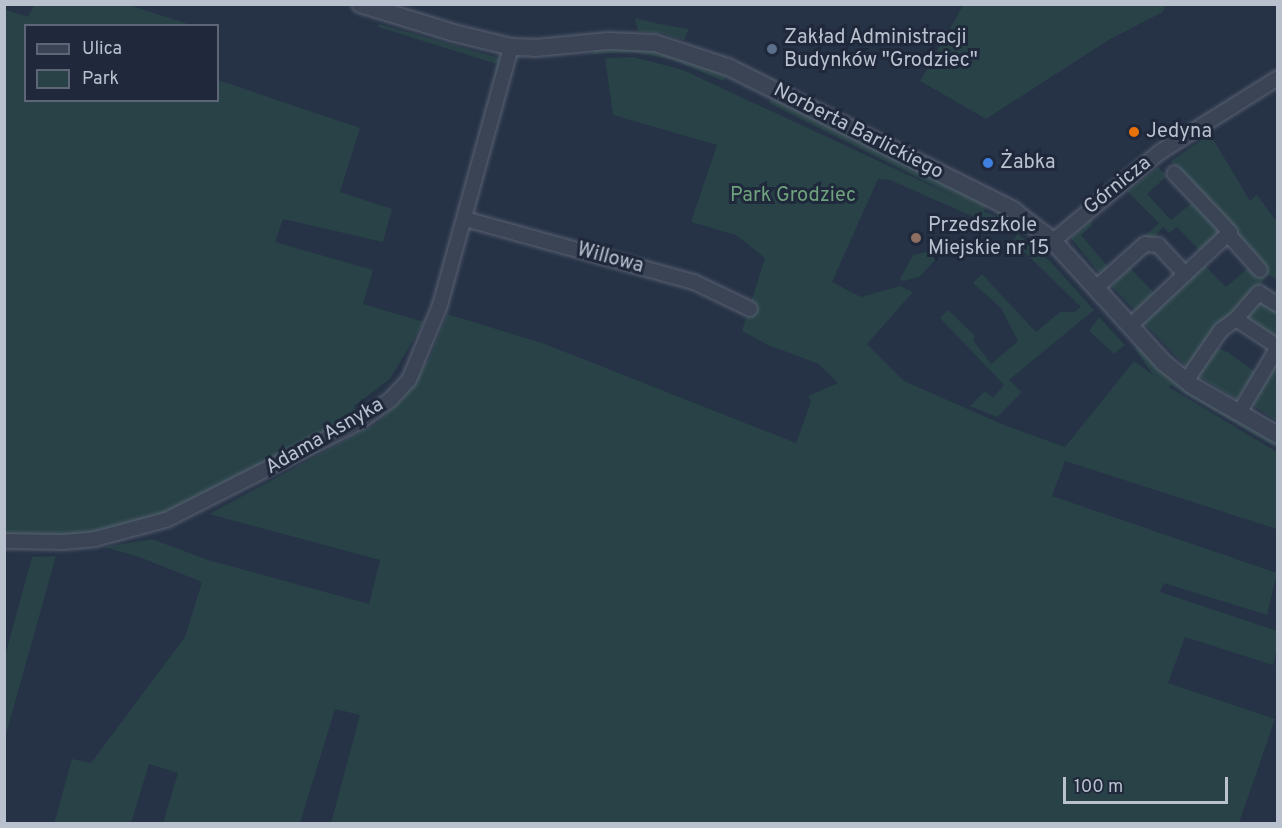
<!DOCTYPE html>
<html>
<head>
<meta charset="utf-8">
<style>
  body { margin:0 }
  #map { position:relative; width:1282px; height:828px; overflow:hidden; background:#263246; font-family:Overpass,sans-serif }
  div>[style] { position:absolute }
  .green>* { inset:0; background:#284247; transform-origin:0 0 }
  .roads { filter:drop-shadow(0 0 2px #596272) drop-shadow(0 0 2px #596272) }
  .minor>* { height:14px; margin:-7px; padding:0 7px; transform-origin:7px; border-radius:7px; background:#3b4455 }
  .tertiary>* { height:16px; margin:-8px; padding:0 8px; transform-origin:8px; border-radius:8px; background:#3b4455 }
  .dots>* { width:16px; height:16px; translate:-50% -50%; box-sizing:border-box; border:3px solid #1f293b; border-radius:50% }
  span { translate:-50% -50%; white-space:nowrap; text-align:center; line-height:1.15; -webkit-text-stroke:6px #1f293b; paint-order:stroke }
  .poi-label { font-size:20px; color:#b9c0ce }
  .left { translate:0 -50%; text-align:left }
  .street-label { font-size:20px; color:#b9c0ce }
  .park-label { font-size:20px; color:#6ea17c }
  .frame { position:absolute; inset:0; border:6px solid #b9c0ce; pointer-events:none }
  .legend { position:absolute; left:24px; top:24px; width:195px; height:78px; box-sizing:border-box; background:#1f293b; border:2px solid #5d6576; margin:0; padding:8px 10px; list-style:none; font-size:18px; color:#b9c0ce }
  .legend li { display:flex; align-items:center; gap:12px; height:30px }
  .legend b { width:30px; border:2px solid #5d6576 }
  .scale { position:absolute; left:1063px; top:777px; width:165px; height:27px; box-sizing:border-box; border:3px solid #b9c0ce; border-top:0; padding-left:8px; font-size:18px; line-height:21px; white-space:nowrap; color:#b9c0ce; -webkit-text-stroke:4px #1f293b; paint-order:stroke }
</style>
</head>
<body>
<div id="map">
  <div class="green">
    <i style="clip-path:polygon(964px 4px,1165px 4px,1165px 5px,1163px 12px,1110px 39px,986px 119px,920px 81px)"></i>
    <i style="clip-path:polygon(34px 5px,129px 5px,191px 25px,26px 26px,26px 100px,218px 100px,218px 80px,360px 128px,340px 192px,392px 209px,383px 242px,283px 219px,275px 242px,373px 270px,363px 304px,424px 322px,390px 379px,354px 406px,357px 416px,166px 514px,91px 534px,66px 536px,5px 536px,4px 9px,28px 17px)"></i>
    <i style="clip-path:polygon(635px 18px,659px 24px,689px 29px,684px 40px,664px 34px,638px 31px)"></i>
    <i style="clip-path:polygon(379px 24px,499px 58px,502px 60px,498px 74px,495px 73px,497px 64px,378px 27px)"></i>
    <i style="clip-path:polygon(624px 46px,662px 52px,727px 76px,723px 81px,673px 60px,634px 52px,593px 54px,595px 49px)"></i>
    <i style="clip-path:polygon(634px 57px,683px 70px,958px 198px,769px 103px,771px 99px,791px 107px,987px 205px,984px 211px,997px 217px,997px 212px,1001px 212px,1012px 219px,1012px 224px,990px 224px,890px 180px,878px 179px,832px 282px,861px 297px,900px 286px,913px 292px,867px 344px,904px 381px,1004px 425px,1065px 447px,1134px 361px,1153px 375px,1135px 349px,1137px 347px,1277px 443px,1277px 448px,1171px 385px,1169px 387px,1277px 452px,1277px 529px,1065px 461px,1052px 496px,1277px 573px,1267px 615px,1164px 583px,1160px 592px,1277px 631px,1277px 648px,1273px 665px,1185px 637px,1168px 683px,1275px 719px,1239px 823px,331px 823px,360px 715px,335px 709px,300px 823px,163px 823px,178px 773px,149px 764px,131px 823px,54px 824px,72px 759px,91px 763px,185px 637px,202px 582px,139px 557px,104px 547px,152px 539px,208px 560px,369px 604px,380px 560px,209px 514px,377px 423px,402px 400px,430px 357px,447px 314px,545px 344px,796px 443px,811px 402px,808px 396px,838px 383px,819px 364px,768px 345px,742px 331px,765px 258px,736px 235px,691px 222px,717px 145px,613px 115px,605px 58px)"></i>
    <i style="clip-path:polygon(1210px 134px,1250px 201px,1257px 195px,1277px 222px,1277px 279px,1267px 274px,1257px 290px,1189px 370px,1142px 321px,1204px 265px,1226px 287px,1251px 265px,1248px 248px,1171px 161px)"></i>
    <i style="clip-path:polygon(1158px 167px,1167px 176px,1147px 194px,1171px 220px,1193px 202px,1219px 230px,1218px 237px,1202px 253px,1177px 227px,1169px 233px,1163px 227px,1152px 240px,1103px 278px,1071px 238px,1091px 220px,1092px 226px,1081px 235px,1109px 268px,1159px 223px,1127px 191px)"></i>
    <i style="clip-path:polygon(1018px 234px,1050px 261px,1094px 310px,1009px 380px,1022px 392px,997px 417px,970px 406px,985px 391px,993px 398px,1004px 385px,940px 318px,948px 310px,975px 336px,973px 340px,991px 364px,1018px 341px,1001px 308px,973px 283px,982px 274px,1036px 332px,1060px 312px,1074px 312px,1081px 307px,1017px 245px,1013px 247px,1013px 240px)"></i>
    <i style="clip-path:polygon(935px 250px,941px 253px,939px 256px,919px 277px,904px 281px,900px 279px,913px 255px)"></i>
    <i style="left:1130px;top:268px;width:39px;height:26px;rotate:46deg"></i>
    <i style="clip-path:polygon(1260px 296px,1277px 308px,1278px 339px,1243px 317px)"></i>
    <i style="clip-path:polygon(1099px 317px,1125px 345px,1114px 354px,1089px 331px)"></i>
    <i style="clip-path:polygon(1217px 348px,1228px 352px,1255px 372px,1237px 400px,1197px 375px)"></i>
    <i style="clip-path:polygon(1277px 354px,1277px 421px,1249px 403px)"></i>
    <i style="clip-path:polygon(56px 556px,5px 738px,5px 656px,32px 557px)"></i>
  </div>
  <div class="roads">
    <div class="minor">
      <i style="left:465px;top:219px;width:238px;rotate:15.4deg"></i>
      <i style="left:694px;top:282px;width:62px;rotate:25.7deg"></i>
      <i style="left:1228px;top:234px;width:48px;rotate:48.4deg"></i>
      <i style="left:1053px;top:241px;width:139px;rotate:-39.8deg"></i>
      <i style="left:1160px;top:152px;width:139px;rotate:-32.1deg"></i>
      <i style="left:1097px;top:287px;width:64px;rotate:-41.9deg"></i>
      <i style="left:1145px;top:244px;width:13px;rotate:4deg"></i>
      <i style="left:1158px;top:245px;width:40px;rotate:47deg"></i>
      <i style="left:1236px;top:319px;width:50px;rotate:33.7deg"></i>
      <i style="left:1130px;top:326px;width:137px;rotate:-43.2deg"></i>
      <i style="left:1230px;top:232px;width:81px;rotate:-133.5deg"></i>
      <i style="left:1186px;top:381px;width:62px;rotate:-55.5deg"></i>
      <i style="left:1221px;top:330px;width:19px;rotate:-36deg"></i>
      <i style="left:1236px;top:319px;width:35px;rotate:-49deg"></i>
      <i style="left:1259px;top:293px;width:22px;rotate:32deg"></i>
      <i style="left:1239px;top:413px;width:77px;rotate:-59.4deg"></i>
      <i style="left:4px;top:541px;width:59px;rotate:1deg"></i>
      <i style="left:63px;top:542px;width:32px;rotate:-5deg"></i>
      <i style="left:95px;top:539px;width:73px;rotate:-15deg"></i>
      <i style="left:166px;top:520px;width:219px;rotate:-26.9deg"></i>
      <i style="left:361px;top:421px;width:37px;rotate:-36deg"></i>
      <i style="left:391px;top:399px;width:26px;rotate:-47deg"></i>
      <i style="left:409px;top:380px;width:81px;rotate:-67.5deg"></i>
      <i style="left:440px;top:305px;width:268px;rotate:-74.6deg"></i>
    </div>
    <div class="tertiary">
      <i style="left:360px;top:4px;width:98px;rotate:17.1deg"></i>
      <i style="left:454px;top:33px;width:59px;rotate:13.8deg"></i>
      <i style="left:511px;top:47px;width:24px;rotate:2deg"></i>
      <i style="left:535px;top:48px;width:74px;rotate:-5.4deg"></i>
      <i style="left:609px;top:41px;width:46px;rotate:2.5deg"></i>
      <i style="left:655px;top:43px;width:77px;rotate:18.2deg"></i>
      <i style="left:728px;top:67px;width:319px;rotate:26.6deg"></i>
      <i style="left:1013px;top:210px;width:51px;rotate:37.8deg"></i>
      <i style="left:1053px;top:241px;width:164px;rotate:47.7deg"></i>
      <i style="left:1163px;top:362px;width:36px;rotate:39deg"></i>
      <i style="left:1191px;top:385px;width:100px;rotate:29.9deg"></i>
    </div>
  </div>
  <div class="dots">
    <i style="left:772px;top:49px;background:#5c6f8a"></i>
    <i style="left:1134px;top:132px;background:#e8710a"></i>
    <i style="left:988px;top:163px;background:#3f7fe0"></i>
    <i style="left:916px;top:238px;background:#8d6e63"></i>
  </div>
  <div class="poi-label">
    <span class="left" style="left:784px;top:50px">Zakład Administracji<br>Budynków "Grodziec"</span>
    <span class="left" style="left:1146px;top:132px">Jedyna</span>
    <span class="left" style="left:1000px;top:163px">Żabka</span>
    <span class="left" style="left:928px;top:238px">Przedszkole<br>Miejskie nr 15</span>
  </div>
  <div class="street-label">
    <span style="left:858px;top:132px;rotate:27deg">Norberta Barlickiego</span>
    <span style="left:1118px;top:186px;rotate:-39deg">Górnicza</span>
    <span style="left:610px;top:259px;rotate:15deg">Willowa</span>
    <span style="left:325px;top:437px;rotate:-30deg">Adama Asnyka</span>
  </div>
  <div class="park-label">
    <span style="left:793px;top:196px">Park Grodziec</span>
  </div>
  <div class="frame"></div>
  <ul class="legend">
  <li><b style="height:8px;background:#3b4455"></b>Ulica</li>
  <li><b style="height:16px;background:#284247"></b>Park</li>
  </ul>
  <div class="scale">100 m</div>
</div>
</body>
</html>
